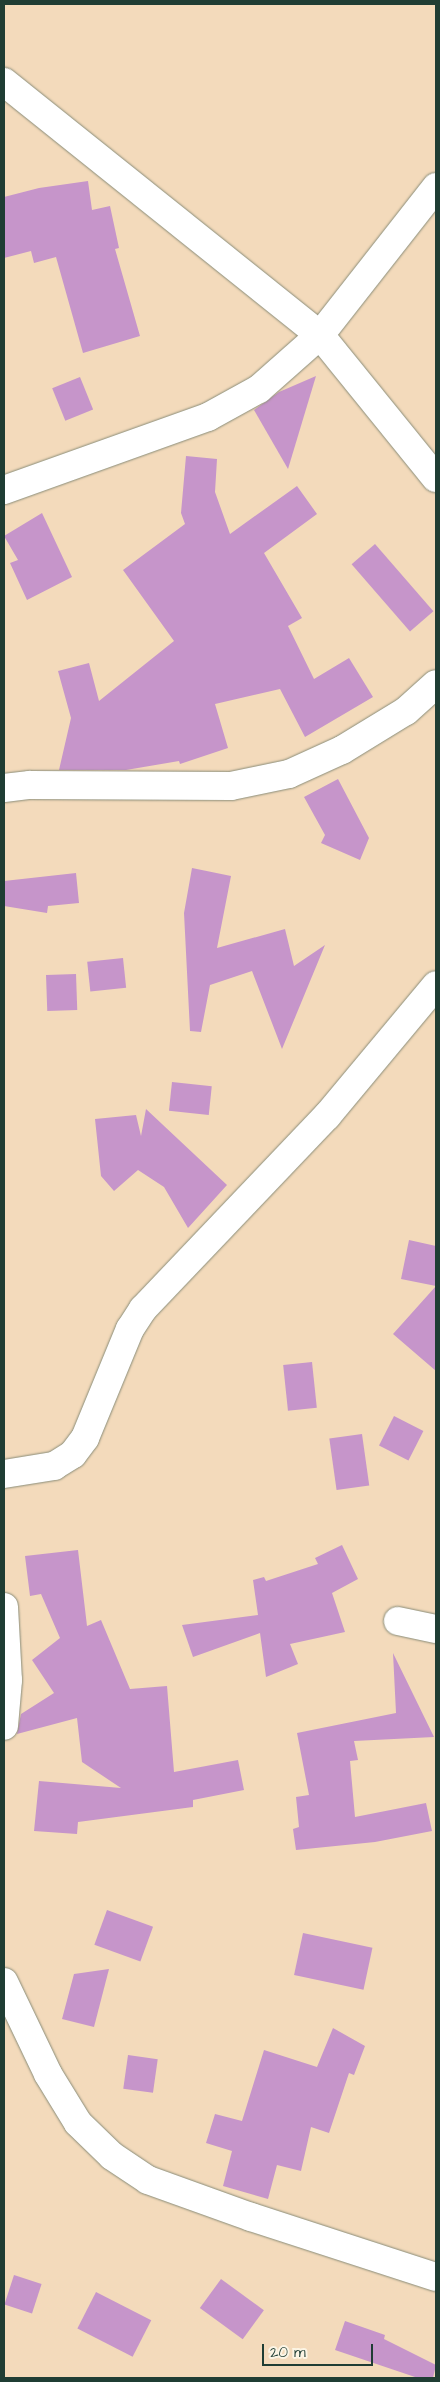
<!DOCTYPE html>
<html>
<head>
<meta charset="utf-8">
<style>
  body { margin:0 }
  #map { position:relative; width:440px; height:2382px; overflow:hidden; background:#f3dabb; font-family:"Architects Daughter",sans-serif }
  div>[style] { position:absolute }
  .building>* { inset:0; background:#c695ca; transform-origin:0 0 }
  .roads { filter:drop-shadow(0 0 1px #898c78) drop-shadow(0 0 1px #898c78) }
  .street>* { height:28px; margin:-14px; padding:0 14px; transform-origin:14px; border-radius:14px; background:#fff }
  .secondary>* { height:28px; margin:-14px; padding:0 14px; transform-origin:14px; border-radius:14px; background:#fff }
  span { translate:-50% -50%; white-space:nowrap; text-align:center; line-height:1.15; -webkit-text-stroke:4px #fcf5e5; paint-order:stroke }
  .frame { position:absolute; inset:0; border:5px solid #1f3d34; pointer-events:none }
  .scale { position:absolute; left:262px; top:2344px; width:111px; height:22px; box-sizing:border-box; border:2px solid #1f3d34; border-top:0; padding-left:6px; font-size:15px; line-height:18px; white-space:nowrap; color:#1f3d34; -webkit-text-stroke:4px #fcf5e5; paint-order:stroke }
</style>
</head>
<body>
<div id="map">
  <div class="building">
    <i style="clip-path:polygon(88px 181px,92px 210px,110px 206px,119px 248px,115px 249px,140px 336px,83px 353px,56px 257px,34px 263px,31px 251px,4px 258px,4px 197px,39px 188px)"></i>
    <i style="clip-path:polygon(316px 376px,288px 469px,254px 410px,279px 392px)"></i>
    <i style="left:80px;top:377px;width:35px;height:30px;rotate:68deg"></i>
    <i style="clip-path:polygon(186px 456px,217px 459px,215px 492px,230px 534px,297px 486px,317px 514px,264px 553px,302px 618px,288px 626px,314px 679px,349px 658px,373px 697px,305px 737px,280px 689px,215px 704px,228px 748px,180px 764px,179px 761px,126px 770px,59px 770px,71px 718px,58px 671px,89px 663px,99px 701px,174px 641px,123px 570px,185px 524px,181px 513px)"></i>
    <i style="clip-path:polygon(42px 513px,72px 577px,27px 600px,10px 563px,18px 560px,4px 536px)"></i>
    <i style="left:375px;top:544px;width:89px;height:31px;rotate:49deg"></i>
    <i style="clip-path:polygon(338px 779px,369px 838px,360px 860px,321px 843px,325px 835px,304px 797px)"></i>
    <i style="clip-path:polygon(192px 868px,231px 876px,217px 948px,285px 929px,294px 966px,325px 945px,282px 1049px,252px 971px,210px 985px,201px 1032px,190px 1031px,184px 913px)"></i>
    <i style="clip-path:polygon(76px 873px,79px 903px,48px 906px,47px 913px,4px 906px,4px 881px)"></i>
    <i style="left:123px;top:958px;width:30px;height:36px;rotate:84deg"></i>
    <i style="left:76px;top:974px;width:36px;height:30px;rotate:88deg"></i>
    <i style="left:172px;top:1082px;width:40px;height:29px;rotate:6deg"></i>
    <i style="clip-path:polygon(146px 1109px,227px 1185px,188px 1228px,164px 1187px,138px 1170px,114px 1191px,101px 1176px,95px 1119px,136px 1115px,141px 1136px)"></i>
    <i style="clip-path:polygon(409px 1240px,436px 1246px,436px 1371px,393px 1334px,436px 1286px,401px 1279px)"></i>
    <i style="left:312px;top:1362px;width:46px;height:29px;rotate:84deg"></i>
    <i style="left:394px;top:1416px;width:33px;height:33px;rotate:27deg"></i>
    <i style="left:362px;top:1434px;width:52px;height:33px;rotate:82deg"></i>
    <i style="clip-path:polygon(342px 1545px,358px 1579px,332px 1593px,345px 1632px,290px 1644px,298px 1664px,266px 1677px,260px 1633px,193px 1657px,182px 1625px,258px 1615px,253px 1580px,264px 1577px,266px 1581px,318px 1564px,315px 1558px)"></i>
    <i style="clip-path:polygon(78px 1550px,87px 1626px,101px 1620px,130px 1689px,167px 1686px,174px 1772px,238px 1760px,244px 1790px,193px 1800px,193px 1807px,78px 1822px,77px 1834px,34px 1831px,39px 1781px,121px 1788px,82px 1762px,77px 1718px,17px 1734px,21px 1714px,54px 1693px,32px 1660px,60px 1638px,41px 1594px,30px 1596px,25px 1556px)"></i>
    <i style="clip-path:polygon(393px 1653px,434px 1737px,354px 1741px,358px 1760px,350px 1761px,355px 1817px,426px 1803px,432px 1831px,375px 1842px,296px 1850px,293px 1829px,299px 1827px,296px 1797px,309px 1795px,297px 1733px,396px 1713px)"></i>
    <i style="left:107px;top:1910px;width:49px;height:37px;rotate:20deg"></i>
    <i style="left:303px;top:1933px;width:71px;height:43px;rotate:12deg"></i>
    <i style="clip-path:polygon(109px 1969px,94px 2027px,62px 2019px,74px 1974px)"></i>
    <i style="clip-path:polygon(333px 2028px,365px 2046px,354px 2075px,349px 2073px,329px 2133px,311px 2127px,301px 2171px,277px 2165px,268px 2199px,223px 2186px,232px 2151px,206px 2143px,215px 2114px,242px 2121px,264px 2050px,317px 2067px)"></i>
    <i style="left:128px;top:2055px;width:30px;height:34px;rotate:8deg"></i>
    <i style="left:14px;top:2275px;width:29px;height:31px;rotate:18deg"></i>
    <i style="left:221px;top:2279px;width:53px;height:36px;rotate:36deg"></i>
    <i style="left:96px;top:2292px;width:62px;height:41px;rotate:27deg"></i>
    <i style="clip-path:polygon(345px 2321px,385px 2335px,384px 2339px,436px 2365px,433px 2378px,418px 2378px,335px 2350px)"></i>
  </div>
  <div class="roads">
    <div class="street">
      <i style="left:4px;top:82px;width:405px;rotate:38.7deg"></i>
      <i style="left:320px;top:335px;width:184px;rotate:51deg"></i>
      <i style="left:4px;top:788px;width:26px;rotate:-7deg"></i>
      <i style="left:30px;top:785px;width:201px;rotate:0.3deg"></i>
      <i style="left:231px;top:786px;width:59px;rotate:-11.7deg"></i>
      <i style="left:289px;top:774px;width:58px;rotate:-24.4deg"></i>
      <i style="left:342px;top:750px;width:75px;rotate:-31.4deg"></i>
      <i style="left:406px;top:711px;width:40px;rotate:-42deg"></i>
      <i style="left:4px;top:1474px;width:51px;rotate:-9.1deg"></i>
      <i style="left:54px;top:1466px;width:22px;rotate:-32deg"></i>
      <i style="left:73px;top:1454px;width:20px;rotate:-53deg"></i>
      <i style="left:85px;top:1438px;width:118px;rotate:-67.6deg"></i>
      <i style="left:130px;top:1329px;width:24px;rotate:-57deg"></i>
      <i style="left:143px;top:1309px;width:267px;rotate:-46.4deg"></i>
      <i style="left:327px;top:1116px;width:170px;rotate:-50.2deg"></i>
      <i style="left:4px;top:1607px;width:73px;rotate:86.9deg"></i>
      <i style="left:8px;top:1680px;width:46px;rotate:95deg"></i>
      <i style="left:398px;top:1621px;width:39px;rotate:12deg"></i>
      <i style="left:4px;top:1982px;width:102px;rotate:64.4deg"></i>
      <i style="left:48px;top:2074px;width:57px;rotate:58.5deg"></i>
      <i style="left:78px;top:2123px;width:47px;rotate:44.1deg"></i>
      <i style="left:112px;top:2156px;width:43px;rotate:33.7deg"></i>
      <i style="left:148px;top:2180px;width:109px;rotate:19.8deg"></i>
      <i style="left:251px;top:2217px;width:194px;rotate:18deg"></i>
    </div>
    <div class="secondary">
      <i style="left:4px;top:490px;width:217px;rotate:-19.7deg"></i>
      <i style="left:208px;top:417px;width:58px;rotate:-28.8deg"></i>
      <i style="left:259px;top:389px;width:81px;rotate:-41.5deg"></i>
      <i style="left:320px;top:335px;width:188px;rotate:-51.9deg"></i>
    </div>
  </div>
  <div class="frame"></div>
  <div class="scale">20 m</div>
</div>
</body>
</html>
